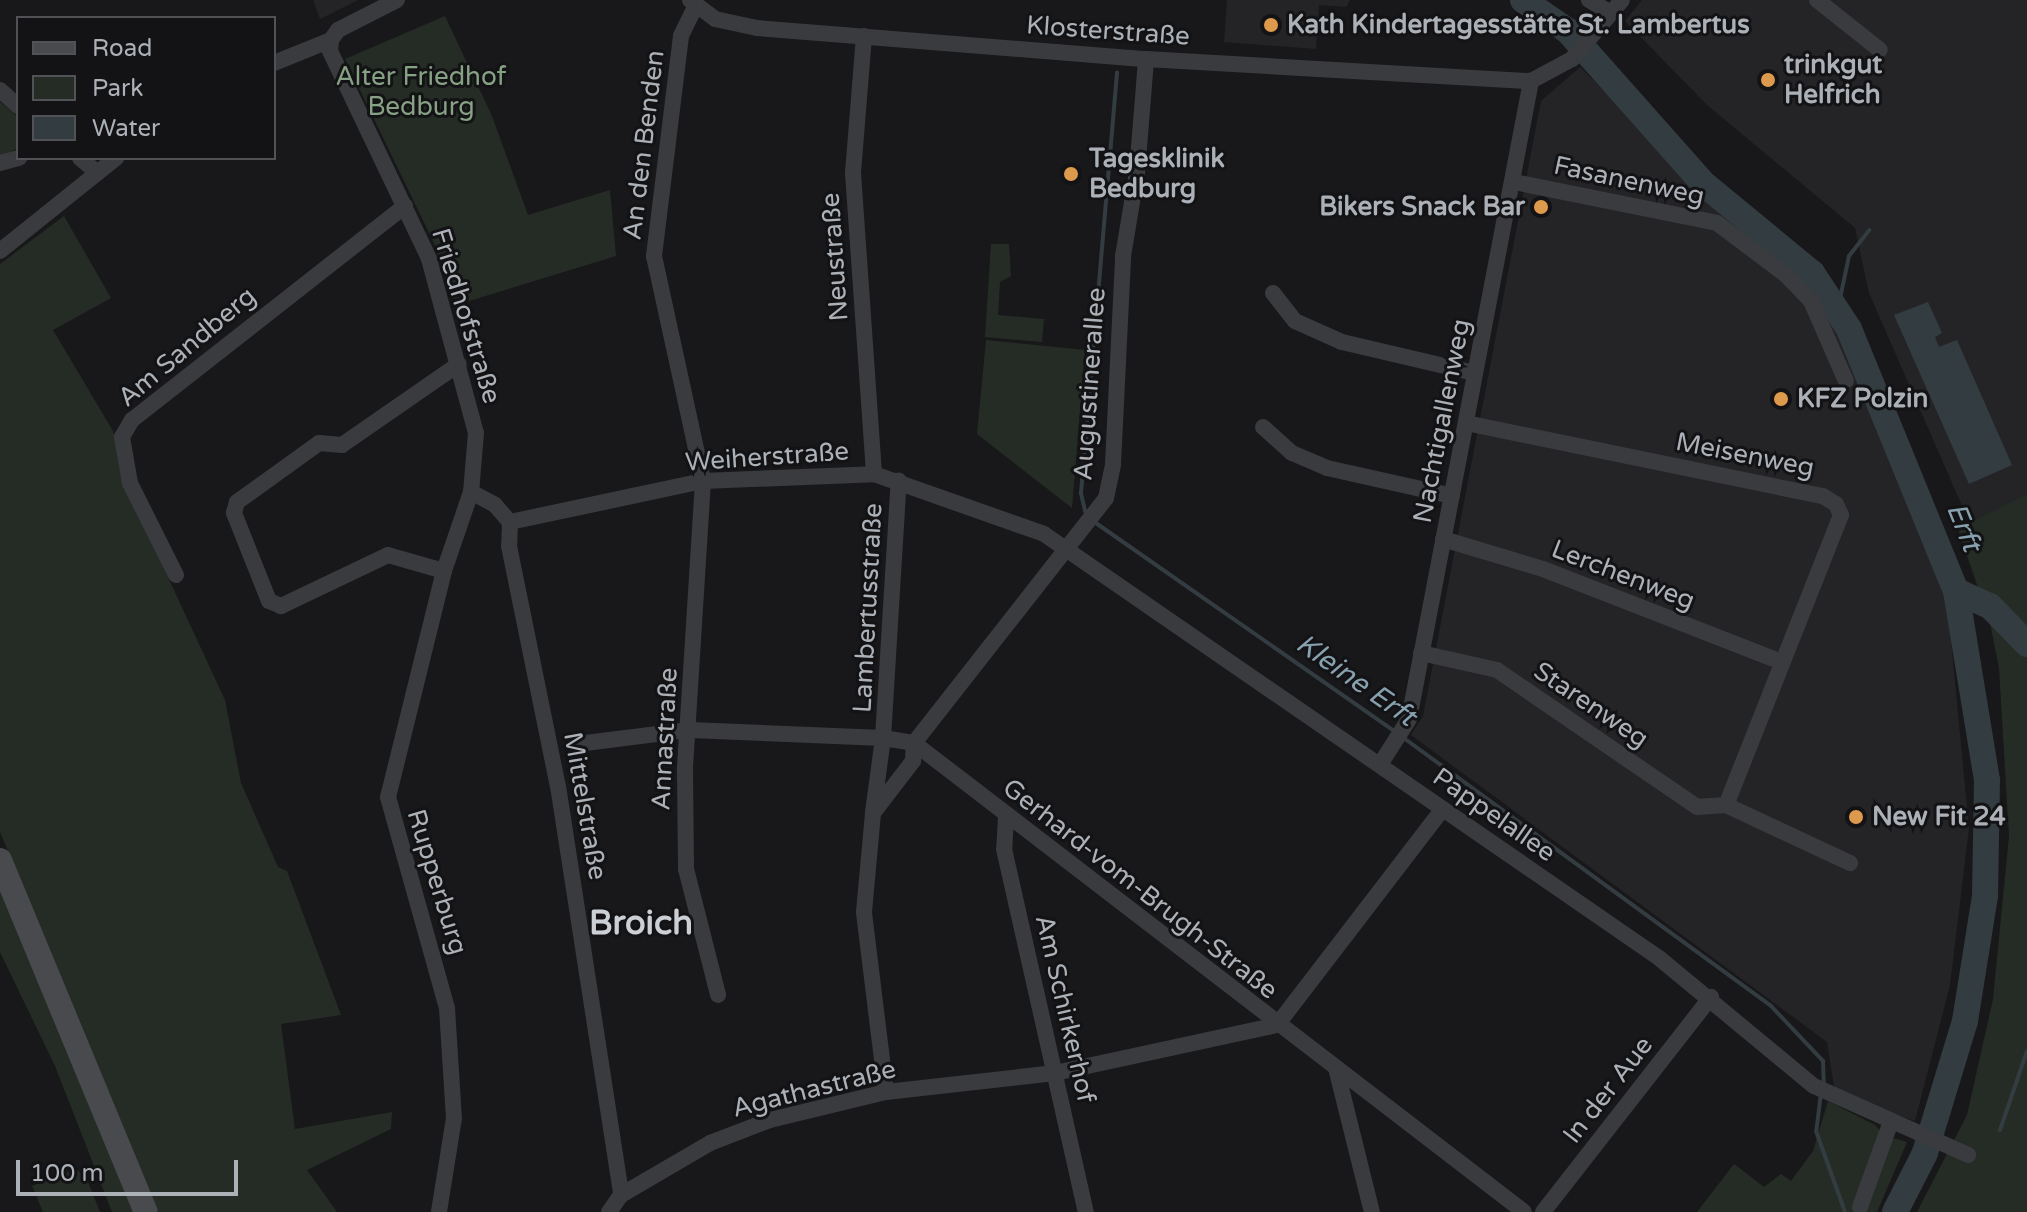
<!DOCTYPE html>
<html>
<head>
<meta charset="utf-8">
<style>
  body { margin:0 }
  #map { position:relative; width:2027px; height:1212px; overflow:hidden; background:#18181a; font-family:"Varela Round",sans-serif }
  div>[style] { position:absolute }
  .built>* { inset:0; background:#242427 }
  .green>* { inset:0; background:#252c25 }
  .water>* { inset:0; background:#333c41 }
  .stream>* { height:4px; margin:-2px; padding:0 2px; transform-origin:2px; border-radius:2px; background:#333c41 }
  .river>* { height:26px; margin:-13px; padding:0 13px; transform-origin:13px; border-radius:13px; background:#333c41 }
  .minor>* { height:16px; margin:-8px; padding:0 8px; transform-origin:8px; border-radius:8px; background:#3a3b3e }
  .secondary>* { height:24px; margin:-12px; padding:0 12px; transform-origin:12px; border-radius:12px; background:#484a4e }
  .dots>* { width:22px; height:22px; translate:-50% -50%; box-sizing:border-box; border:4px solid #131315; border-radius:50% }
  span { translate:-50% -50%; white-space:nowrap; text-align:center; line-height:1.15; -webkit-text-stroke:6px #131315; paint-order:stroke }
  .poi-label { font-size:26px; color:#acb1b8; font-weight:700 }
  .left { translate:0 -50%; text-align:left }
  .right { translate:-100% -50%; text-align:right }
  .street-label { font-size:26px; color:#acb1b8 }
  .park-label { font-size:26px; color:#87a185 }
  .water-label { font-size:28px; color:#87a1af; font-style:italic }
  .district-label { font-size:34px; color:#ccd0d5; font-weight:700 }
  .legend { position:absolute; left:16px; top:16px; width:260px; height:144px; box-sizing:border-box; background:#131315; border:2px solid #505256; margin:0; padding:10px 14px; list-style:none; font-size:24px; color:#acb1b8 }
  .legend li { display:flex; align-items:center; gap:16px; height:40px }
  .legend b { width:40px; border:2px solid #505256 }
  .scale { position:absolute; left:16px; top:1160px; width:222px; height:36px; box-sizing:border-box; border:4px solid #acb1b8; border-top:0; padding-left:10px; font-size:24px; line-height:28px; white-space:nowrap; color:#acb1b8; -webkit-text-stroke:6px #131315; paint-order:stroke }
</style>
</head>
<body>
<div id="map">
  <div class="built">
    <i style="clip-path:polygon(313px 0,358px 0,320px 19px)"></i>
    <i style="clip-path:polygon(1227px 0,1350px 0,1346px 7px,1319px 5px,1316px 49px,1224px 42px)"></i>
    <i style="clip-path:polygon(1642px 0,2027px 0,2027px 494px,1970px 524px,1869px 293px,1855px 228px,1707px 105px,1625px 21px)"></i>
    <i style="clip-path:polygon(1580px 67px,1700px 187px,1807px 283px,1832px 314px,1897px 460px,1948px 609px,1969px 828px,1950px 985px,1915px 1121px,1835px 1093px,1827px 1042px,1411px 735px,1423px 716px,1541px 101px)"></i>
  </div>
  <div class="green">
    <i style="clip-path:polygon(445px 16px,492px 116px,528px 215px,610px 190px,616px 256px,456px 305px,434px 243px,345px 59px)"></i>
    <i style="clip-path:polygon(0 102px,18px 117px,18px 148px,0 157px)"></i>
    <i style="clip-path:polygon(64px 216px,111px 298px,53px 330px,113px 431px,127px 489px,225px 700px,241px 783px,278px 867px,287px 871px,341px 1015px,281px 1024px,295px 1129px,392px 1112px,391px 1129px,307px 1170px,337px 1212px,158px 1212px,0 832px,0 264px)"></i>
    <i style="clip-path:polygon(991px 244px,1009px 244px,1011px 276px,1000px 282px,998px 315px,1044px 319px,1042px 342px,985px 337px)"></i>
    <i style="clip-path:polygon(986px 340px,1085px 350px,1072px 508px,977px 434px)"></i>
    <i style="clip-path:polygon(2027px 494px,2027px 1212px,1917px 1212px,1967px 1115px,1993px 999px,2009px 836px,1999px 668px,1990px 623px,1958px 529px)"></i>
    <i style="clip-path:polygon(0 885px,137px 1212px,112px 1212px,55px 1066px,0 952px)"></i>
    <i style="clip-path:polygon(1828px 1101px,1875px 1125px,1885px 1136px,1907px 1142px,1877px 1212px,1697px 1212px,1734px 1164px,1764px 1187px,1781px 1174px,1791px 1181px,1813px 1151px)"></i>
    <i style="clip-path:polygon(76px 1169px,86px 1177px,100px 1212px,43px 1212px,32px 1186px)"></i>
  </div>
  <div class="water">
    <i style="clip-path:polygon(1928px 302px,1942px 333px,1935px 337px,1939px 347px,1957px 340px,2012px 465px,1969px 484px,1894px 315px)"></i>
  </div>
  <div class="stream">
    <i style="left:1838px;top:308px;width:53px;rotate:-78.1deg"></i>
    <i style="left:1849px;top:256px;width:33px;rotate:-52deg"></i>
    <i style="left:1086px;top:515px;width:23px;rotate:-103deg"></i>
    <i style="left:1081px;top:493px;width:422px;rotate:-85.1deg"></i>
    <i style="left:1093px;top:521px;width:367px;rotate:34.9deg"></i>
    <i style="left:1401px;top:736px;width:458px;rotate:36.1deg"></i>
    <i style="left:1771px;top:1006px;width:76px;rotate:46.6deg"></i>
    <i style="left:1823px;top:1061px;width:24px;rotate:88deg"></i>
    <i style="left:1821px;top:1093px;width:38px;rotate:97deg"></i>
    <i style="left:1816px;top:1131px;width:86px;rotate:70.3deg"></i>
    <i style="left:2000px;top:1130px;width:83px;rotate:-71.1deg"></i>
  </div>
  <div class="river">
    <i style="left:1523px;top:0;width:55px;rotate:34.6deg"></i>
    <i style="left:1568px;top:31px;width:205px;rotate:48.4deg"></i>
    <i style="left:1704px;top:184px;width:140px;rotate:39.5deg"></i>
    <i style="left:1812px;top:273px;width:67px;rotate:56.5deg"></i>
    <i style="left:1849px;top:329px;width:283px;rotate:67.8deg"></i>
    <i style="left:1956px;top:591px;width:192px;rotate:80.7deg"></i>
    <i style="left:1987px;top:780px;width:116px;rotate:91deg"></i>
    <i style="left:1985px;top:896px;width:127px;rotate:99.1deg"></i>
    <i style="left:1965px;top:1021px;width:138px;rotate:106.9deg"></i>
    <i style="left:1925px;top:1153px;width:66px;rotate:117deg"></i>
    <i style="left:1956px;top:591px;width:37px;rotate:24deg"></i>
    <i style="left:1990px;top:606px;width:53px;rotate:45.8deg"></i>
  </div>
  <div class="minor">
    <i style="left:690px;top:0;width:31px;rotate:37deg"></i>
    <i style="left:715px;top:19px;width:43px;rotate:12.1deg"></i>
    <i style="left:757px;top:28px;width:390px;rotate:4.6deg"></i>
    <i style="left:1146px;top:59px;width:386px;rotate:3.3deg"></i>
    <i style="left:1531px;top:81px;width:47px;rotate:-28.2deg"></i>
    <i style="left:1572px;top:59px;width:77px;rotate:-49.7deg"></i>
    <i style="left:1589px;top:0;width:26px;rotate:31deg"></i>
    <i style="left:1817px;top:0;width:80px;rotate:38.4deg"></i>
    <i style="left:696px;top:5px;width:34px;rotate:116deg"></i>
    <i style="left:681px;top:36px;width:222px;rotate:97deg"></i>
    <i style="left:654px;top:256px;width:230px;rotate:77.7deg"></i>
    <i style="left:703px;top:481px;width:291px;rotate:93.6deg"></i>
    <i style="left:685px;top:771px;width:98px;rotate:89.4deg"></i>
    <i style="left:686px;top:869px;width:130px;rotate:75.7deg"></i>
    <i style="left:864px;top:36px;width:137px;rotate:94.6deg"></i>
    <i style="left:853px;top:173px;width:302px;rotate:86deg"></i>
    <i style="left:331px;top:40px;width:11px;rotate:95deg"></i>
    <i style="left:330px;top:51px;width:230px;rotate:64.5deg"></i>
    <i style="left:429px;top:259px;width:180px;rotate:74.9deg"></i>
    <i style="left:476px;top:433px;width:59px;rotate:94.8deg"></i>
    <i style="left:471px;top:492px;width:83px;rotate:108.9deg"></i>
    <i style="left:444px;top:571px;width:233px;rotate:103.9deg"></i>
    <i style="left:388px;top:797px;width:219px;rotate:74.4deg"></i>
    <i style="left:447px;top:1008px;width:110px;rotate:86.4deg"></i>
    <i style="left:454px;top:1118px;width:95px;rotate:99.1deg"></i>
    <i style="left:274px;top:63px;width:61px;rotate:-22deg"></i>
    <i style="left:331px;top:40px;width:12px;rotate:-55deg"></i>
    <i style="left:338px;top:30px;width:66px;rotate:-27deg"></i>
    <i style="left:0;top:90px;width:24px;rotate:42deg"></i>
    <i style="left:80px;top:158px;width:23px;rotate:40deg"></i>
    <i style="left:0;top:163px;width:20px;rotate:-15deg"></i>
    <i style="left:1514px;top:182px;width:207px;rotate:11.4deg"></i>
    <i style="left:1717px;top:223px;width:86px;rotate:37deg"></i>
    <i style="left:1786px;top:275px;width:36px;rotate:46deg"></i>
    <i style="left:1811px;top:301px;width:87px;rotate:66.4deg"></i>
    <i style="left:0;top:251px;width:149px;rotate:-38.7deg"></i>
    <i style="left:1273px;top:293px;width:36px;rotate:52deg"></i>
    <i style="left:1295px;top:321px;width:51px;rotate:24.1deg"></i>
    <i style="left:1342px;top:342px;width:136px;rotate:13.2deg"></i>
    <i style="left:1466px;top:423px;width:364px;rotate:11.6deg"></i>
    <i style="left:1823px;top:496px;width:15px;rotate:32deg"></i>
    <i style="left:1836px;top:504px;width:12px;rotate:66deg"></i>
    <i style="left:1841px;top:515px;width:312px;rotate:111.6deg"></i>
    <i style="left:1263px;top:427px;width:39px;rotate:42deg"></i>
    <i style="left:1292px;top:453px;width:38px;rotate:23deg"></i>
    <i style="left:1327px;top:468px;width:128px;rotate:12.6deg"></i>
    <i style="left:471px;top:492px;width:27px;rotate:28deg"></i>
    <i style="left:495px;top:505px;width:23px;rotate:49deg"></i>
    <i style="left:510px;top:522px;width:197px;rotate:-12deg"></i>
    <i style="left:703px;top:481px;width:171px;rotate:-2.3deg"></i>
    <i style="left:874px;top:474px;width:180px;rotate:19.4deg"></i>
    <i style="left:1044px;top:534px;width:747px;rotate:34.58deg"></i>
    <i style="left:1659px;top:958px;width:201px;rotate:39.6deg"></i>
    <i style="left:1814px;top:1086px;width:169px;rotate:24.1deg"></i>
    <i style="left:510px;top:522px;width:24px;rotate:92deg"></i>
    <i style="left:509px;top:546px;width:245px;rotate:78.5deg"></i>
    <i style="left:558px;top:786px;width:414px;rotate:81.2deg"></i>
    <i style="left:1443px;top:539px;width:104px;rotate:16.7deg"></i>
    <i style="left:1543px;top:569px;width:256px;rotate:21.3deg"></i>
    <i style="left:444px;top:571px;width:58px;rotate:-164.1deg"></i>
    <i style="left:388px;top:555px;width:119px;rotate:154.5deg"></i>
    <i style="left:281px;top:606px;width:13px;rotate:-157deg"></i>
    <i style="left:269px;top:601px;width:95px;rotate:-111.7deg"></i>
    <i style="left:234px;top:513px;width:11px;rotate:-75deg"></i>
    <i style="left:237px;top:502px;width:101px;rotate:-35.7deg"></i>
    <i style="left:319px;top:443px;width:23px;rotate:5deg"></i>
    <i style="left:342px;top:445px;width:142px;rotate:-34.7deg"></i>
    <i style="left:176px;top:575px;width:103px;rotate:-116.6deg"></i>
    <i style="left:130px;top:483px;width:47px;rotate:-99.9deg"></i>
    <i style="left:122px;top:437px;width:20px;rotate:-60deg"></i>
    <i style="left:132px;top:420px;width:347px;rotate:-38.1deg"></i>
    <i style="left:1421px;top:653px;width:78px;rotate:12.6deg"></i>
    <i style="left:1497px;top:670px;width:242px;rotate:34.4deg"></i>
    <i style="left:1697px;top:807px;width:29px;rotate:-4deg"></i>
    <i style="left:1726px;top:805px;width:137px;rotate:25.1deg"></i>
    <i style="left:577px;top:744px;width:114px;rotate:-7.1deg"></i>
    <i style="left:690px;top:730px;width:193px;rotate:2.4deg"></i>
    <i style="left:883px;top:738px;width:258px;rotate:-86.5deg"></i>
    <i style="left:1381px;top:763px;width:52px;rotate:-57.5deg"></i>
    <i style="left:1409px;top:719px;width:650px;rotate:-79.17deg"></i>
    <i style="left:873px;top:812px;width:75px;rotate:-82.3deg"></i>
    <i style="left:883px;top:738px;width:31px;rotate:9deg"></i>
    <i style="left:914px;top:743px;width:769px;rotate:37.55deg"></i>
    <i style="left:1006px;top:816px;width:33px;rotate:93deg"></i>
    <i style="left:1004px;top:849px;width:372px;rotate:77.3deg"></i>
    <i style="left:1337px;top:1072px;width:144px;rotate:76deg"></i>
    <i style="left:886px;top:1092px;width:181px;rotate:-97deg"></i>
    <i style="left:864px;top:912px;width:99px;rotate:-84.8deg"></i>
    <i style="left:873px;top:813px;width:66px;rotate:-52.4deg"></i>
    <i style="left:913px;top:761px;width:18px;rotate:-87deg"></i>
    <i style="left:914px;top:743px;width:311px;rotate:-51.9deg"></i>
    <i style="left:1106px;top:498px;width:35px;rotate:-78deg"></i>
    <i style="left:1113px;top:464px;width:208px;rotate:-87.2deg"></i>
    <i style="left:1123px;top:256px;width:85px;rotate:-80.5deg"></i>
    <i style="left:1137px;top:172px;width:113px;rotate:-85.4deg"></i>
    <i style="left:1860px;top:1207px;width:88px;rotate:-70.1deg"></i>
    <i style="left:609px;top:1212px;width:21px;rotate:-55deg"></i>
    <i style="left:621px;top:1195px;width:103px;rotate:-30.3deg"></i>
    <i style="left:710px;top:1143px;width:64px;rotate:-21deg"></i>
    <i style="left:770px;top:1120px;width:119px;rotate:-13.6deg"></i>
    <i style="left:886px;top:1092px;width:170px;rotate:-6.4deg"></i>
    <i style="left:1055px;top:1073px;width:227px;rotate:-12.2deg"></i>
    <i style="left:1277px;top:1025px;width:272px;rotate:-52.5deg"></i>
    <i style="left:1543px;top:1212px;width:273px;rotate:-52deg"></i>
  </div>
  <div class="secondary">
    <i style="left:0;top:860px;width:381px;rotate:67.5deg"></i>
  </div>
  <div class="dots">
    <i style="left:1271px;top:25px;background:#de9a4c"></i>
    <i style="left:1768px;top:80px;background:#de9a4c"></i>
    <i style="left:1071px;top:174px;background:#de9a4c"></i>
    <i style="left:1541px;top:207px;background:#de9a4c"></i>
    <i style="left:1781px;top:399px;background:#de9a4c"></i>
    <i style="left:1856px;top:817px;background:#de9a4c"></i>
  </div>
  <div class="poi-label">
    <span class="left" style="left:1287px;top:25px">Kath Kindertagesstätte St. Lambertus</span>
    <span class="left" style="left:1784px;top:80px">trinkgut<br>Helfrich</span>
    <span class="left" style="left:1089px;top:174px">Tagesklinik<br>Bedburg</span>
    <span class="right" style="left:1525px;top:207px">Bikers Snack Bar</span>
    <span class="left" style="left:1797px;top:399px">KFZ Polzin</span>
    <span class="left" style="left:1872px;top:817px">New Fit 24</span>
  </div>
  <div class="street-label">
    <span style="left:1108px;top:31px;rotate:4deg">Klosterstraße</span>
    <span style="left:644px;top:145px;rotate:-83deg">An den Benden</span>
    <span style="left:1629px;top:181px;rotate:12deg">Fasanenweg</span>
    <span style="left:835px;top:257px;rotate:-94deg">Neustraße</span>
    <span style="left:466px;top:316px;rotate:73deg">Friedhofstraße</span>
    <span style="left:187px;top:347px;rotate:-40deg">Am Sandberg</span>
    <span style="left:1090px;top:384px;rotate:-86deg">Augustinerallee</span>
    <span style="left:1442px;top:421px;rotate:-79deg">Nachtigallenweg</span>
    <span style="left:1745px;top:455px;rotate:11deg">Meisenweg</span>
    <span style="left:767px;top:457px;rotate:-4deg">Weiherstraße</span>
    <span style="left:1623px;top:575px;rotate:21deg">Lerchenweg</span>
    <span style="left:868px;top:608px;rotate:-87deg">Lambertusstraße</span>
    <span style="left:1591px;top:705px;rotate:34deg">Starenweg</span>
    <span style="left:665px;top:739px;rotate:-87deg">Annastraße</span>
    <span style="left:585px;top:806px;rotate:80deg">Mittelstraße</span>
    <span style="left:1494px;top:815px;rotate:35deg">Pappelallee</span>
    <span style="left:437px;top:882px;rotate:73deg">Rupperburg</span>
    <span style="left:1140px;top:889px;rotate:38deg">Gerhard-vom-Brugh-Straße</span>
    <span style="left:1065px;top:1009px;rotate:77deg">Am Schirkerhof</span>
    <span style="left:814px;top:1089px;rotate:-14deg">Agathastraße</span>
    <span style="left:1608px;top:1090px;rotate:-52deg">In der Aue</span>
  </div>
  <div class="park-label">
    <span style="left:421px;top:92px">Alter Friedhof<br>Bedburg</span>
  </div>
  <div class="water-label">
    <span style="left:1964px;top:527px;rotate:68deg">Erft</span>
    <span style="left:1356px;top:680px;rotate:35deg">Kleine Erft</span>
  </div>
  <div class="district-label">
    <span style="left:641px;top:924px">Broich</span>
  </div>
  <ul class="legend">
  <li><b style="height:10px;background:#484a4e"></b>Road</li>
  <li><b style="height:22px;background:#252c25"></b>Park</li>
  <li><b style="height:22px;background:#333c41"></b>Water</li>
  </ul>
  <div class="scale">100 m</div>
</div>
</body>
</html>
